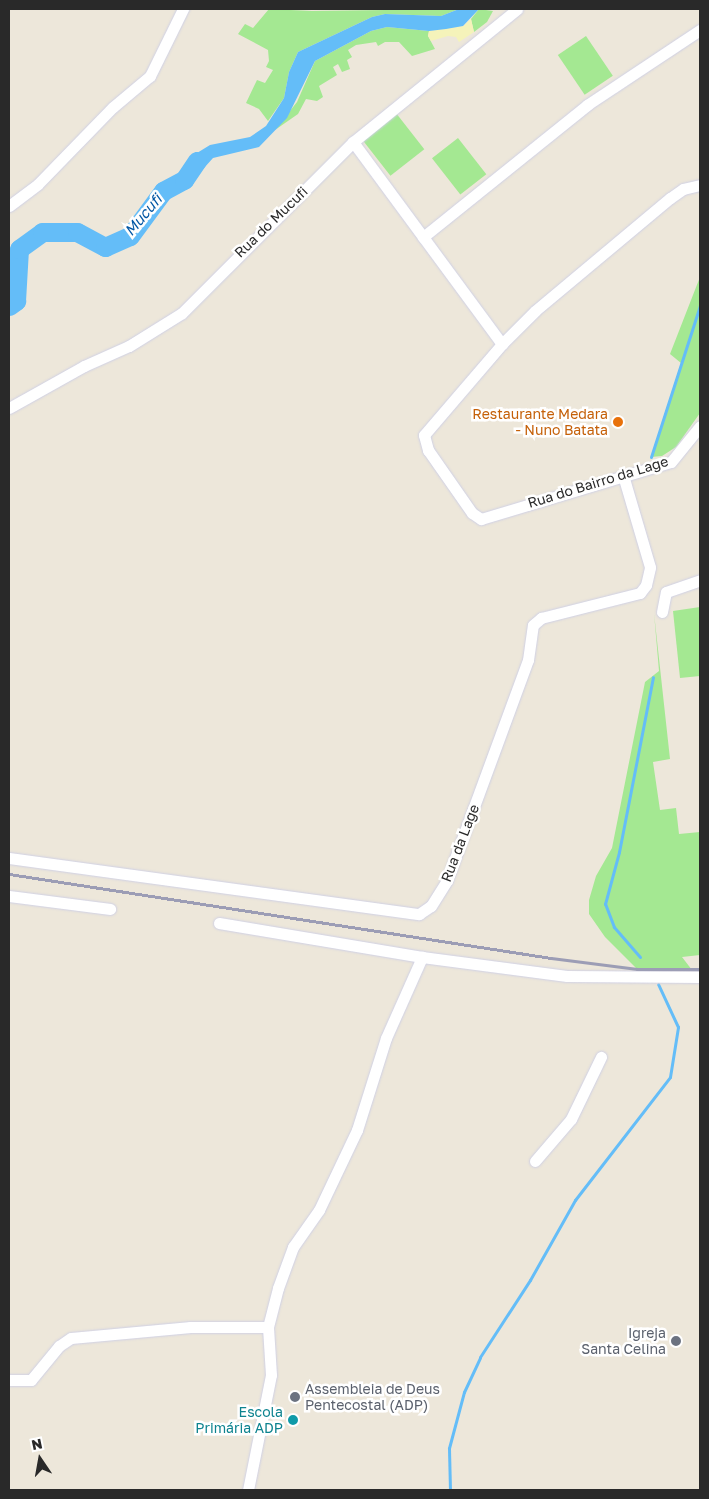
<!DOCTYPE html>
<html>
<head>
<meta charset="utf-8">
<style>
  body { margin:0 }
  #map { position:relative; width:709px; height:1499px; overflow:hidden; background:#ede7da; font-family:"Golos Text",sans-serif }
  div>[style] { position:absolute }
  .green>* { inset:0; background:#a4e892; transform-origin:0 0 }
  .sand>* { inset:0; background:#f5f3ba }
  .water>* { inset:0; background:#64bdf8 }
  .stream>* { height:3px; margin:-1.5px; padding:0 1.5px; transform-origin:1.5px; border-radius:1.5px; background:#64bdf8 }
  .river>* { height:19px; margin:-9.5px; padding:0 9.5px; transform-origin:9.5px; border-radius:9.5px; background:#64bdf8 }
  .roads { filter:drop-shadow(0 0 1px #cfd0e4) drop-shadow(0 0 1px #cfd0e4) }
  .minor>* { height:11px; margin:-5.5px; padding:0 5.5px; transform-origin:5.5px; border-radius:5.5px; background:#fff }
  .rail>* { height:3px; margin:-1.5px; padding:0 1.5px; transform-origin:1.5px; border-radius:1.5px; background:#9c9db5 }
  .dots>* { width:14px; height:14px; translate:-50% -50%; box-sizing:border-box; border:2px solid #fff; border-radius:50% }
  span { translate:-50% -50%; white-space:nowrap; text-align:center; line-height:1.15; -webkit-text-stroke:5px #fff; paint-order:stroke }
  .street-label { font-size:14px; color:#292929 }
  .food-label { font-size:14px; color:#c56008 }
  .right { translate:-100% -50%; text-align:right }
  .worship-label { font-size:14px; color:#5b616d }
  .left { translate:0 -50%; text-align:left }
  .culture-label { font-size:14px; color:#0d838f }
  .water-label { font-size:15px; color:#0357a4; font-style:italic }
  .frame { position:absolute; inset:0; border:10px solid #292929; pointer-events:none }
  .north { position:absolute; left:15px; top:1434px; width:50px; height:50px; -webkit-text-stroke:4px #fff; paint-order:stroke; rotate:348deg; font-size:14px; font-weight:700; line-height:20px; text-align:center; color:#292929 }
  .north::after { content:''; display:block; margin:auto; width:18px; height:22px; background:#292929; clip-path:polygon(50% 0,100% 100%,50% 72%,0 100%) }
</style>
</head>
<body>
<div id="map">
  <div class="green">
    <i style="clip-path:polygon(269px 9px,312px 11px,459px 9px,441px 16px,385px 14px,372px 17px,298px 52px,289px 72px,284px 98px,268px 121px,259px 109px,246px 103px,257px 80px,265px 83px,273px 70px,266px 67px,269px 61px,268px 50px,238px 34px,245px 24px,253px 28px)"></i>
    <i style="clip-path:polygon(479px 9px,493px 11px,487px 22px,474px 32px,471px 19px)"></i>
    <i style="clip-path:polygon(387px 27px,429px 31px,428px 36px,435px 49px,412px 56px,399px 42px,385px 42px,378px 46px,376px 42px,356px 45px,348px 50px,352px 57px,347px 60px,350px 69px,342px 72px,338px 64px,333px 67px,337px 75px,319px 86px,323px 97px,317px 101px,306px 99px,298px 114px,275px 130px,297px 102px,315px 61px,371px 31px)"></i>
    <i style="left:586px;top:36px;width:48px;height:34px;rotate:56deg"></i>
    <i style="left:396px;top:113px;width:46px;height:43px;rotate:52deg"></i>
    <i style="left:458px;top:138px;width:46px;height:33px;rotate:52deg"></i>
    <i style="clip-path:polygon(700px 277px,700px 413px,676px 447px,662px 456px,651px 457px,681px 363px,670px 354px)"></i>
    <i style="clip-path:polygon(700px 607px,700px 676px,680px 678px,673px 611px)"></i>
    <i style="clip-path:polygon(654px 613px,670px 759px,653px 762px,660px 810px,676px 808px,679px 834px,700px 832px,700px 955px,682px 957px,692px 970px,637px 969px,605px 937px,589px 914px,589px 900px,596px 876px,612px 848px,645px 682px,659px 671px)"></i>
  </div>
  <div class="sand">
    <i style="clip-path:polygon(471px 19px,474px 32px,459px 42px,456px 37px,448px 36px,431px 41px,428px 36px,429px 31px,463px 26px)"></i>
  </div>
  <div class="water">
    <i style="clip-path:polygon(459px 9px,479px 9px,463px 26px,446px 29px,429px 31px,387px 27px,371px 31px,315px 61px,287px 118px,259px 147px,213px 158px,187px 187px,177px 178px,197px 153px,210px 145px,250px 137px,266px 126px,284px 98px,289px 72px,298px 52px,372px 17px,385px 14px,441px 16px)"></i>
  </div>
  <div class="stream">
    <i style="left:651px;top:457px;width:160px;rotate:-72.1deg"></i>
    <i style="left:640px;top:957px;width:40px;rotate:-131deg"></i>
    <i style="left:614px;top:927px;width:25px;rotate:-111deg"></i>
    <i style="left:605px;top:904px;width:54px;rotate:-74.9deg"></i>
    <i style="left:619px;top:852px;width:178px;rotate:-79deg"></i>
    <i style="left:450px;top:1490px;width:42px;rotate:-91.4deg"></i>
    <i style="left:449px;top:1448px;width:58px;rotate:-75deg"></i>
    <i style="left:464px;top:1392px;width:38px;rotate:-65deg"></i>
    <i style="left:480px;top:1357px;width:92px;rotate:-57deg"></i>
    <i style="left:530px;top:1280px;width:92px;rotate:-60.6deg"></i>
    <i style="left:575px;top:1200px;width:155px;rotate:-52.3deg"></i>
    <i style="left:670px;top:1077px;width:51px;rotate:-80.9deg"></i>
    <i style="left:678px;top:1027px;width:47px;rotate:-114.9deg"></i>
  </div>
  <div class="river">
    <i style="left:9px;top:306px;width:9px;rotate:-36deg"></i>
    <i style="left:16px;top:301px;width:52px;rotate:-86.7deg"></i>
    <i style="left:19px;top:249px;width:29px;rotate:-36deg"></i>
    <i style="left:42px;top:232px;width:35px"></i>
    <i style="left:77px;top:232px;width:32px;rotate:28deg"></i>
    <i style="left:105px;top:247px;width:27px;rotate:-24deg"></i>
    <i style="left:130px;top:236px;width:56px;rotate:-53.7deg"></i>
    <i style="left:163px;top:191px;width:24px;rotate:-28deg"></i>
    <i style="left:184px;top:180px;width:23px;rotate:-56deg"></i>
  </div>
  <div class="roads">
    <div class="minor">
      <i style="left:353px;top:142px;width:251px;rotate:53.6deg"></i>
      <i style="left:700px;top:185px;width:17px;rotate:167deg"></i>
      <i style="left:683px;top:189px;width:16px;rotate:145deg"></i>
      <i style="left:670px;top:198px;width:176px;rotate:140.1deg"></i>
      <i style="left:535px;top:311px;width:47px;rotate:135deg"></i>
      <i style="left:502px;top:344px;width:120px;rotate:130.6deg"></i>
      <i style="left:424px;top:435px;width:16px;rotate:75deg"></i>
      <i style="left:428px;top:450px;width:77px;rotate:55.1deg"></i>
      <i style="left:472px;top:513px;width:11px;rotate:34deg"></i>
      <i style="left:481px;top:519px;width:198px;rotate:-16.7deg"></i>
      <i style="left:671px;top:462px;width:46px;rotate:-51.1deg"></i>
      <i style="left:9px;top:206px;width:36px;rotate:-37deg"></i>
      <i style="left:38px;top:184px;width:107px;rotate:-45.8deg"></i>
      <i style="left:113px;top:107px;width:48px;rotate:-40deg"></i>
      <i style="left:150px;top:76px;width:75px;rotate:-63.8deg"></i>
      <i style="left:423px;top:237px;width:211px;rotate:-38.8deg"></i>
      <i style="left:587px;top:105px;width:136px;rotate:-33.6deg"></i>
      <i style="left:9px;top:408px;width:86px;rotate:-29.2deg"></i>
      <i style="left:84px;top:366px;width:49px;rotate:-24deg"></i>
      <i style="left:129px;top:346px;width:62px;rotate:-31.9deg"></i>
      <i style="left:182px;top:313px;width:242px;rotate:-45deg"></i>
      <i style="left:353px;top:142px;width:211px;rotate:-39deg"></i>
      <i style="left:662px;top:612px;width:20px;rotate:-79deg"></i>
      <i style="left:666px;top:592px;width:36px;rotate:-19deg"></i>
      <i style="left:9px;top:858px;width:414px;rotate:7.8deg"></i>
      <i style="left:419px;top:914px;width:14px;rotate:-34deg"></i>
      <i style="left:431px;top:906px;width:31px;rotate:-58deg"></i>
      <i style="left:447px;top:880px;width:234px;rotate:-69.8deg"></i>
      <i style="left:528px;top:660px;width:35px;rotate:-82deg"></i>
      <i style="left:533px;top:625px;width:11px;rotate:-41deg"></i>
      <i style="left:541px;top:618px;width:102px;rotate:-14.2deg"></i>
      <i style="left:640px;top:593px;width:10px;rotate:-53deg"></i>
      <i style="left:646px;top:585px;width:18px;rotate:-77deg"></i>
      <i style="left:650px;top:567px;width:96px;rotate:-106.4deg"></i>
      <i style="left:9px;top:896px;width:102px;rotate:7.3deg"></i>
      <i style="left:219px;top:923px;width:206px;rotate:9.5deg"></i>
      <i style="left:422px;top:957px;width:146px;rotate:7.5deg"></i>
      <i style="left:567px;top:976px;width:133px;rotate:0.4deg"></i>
      <i style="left:535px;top:1161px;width:55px;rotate:-49.4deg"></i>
      <i style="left:571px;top:1119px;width:69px;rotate:-64.2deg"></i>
      <i style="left:9px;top:1380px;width:22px"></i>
      <i style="left:31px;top:1380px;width:44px;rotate:-50.5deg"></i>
      <i style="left:59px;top:1346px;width:14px;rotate:-34deg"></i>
      <i style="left:71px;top:1338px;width:120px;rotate:-5.3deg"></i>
      <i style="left:190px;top:1327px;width:78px"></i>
      <i style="left:248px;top:1490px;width:117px;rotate:-78.7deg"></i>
      <i style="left:271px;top:1375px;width:48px;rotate:-93.6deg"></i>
      <i style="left:268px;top:1327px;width:40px;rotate:-75.6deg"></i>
      <i style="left:278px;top:1288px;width:44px;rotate:-69.9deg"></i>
      <i style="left:293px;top:1247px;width:45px;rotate:-54.9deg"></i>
      <i style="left:319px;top:1210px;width:89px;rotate:-64.6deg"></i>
      <i style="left:357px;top:1130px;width:96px;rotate:-72.5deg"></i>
      <i style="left:386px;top:1038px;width:89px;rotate:-66deg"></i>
    </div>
  </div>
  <div class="rail">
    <i style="left:9px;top:874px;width:548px;rotate:8.81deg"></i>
    <i style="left:551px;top:958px;width:87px;rotate:7.3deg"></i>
    <i style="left:637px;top:969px;width:63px"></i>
  </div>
  <div class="dots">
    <i style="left:618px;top:422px;background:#e8710a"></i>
    <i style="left:676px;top:1341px;background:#6b7280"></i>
    <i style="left:295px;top:1397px;background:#6b7280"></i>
    <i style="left:293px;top:1420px;background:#0f9aa8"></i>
  </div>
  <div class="street-label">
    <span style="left:271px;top:222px;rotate:-44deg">Rua do Mucufi</span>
    <span style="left:598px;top:482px;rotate:-17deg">Rua do Bairro da Lage</span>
    <span style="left:460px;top:843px;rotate:-69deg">Rua da Lage</span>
  </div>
  <div class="food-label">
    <span class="right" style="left:608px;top:422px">Restaurante Medara<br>- Nuno Batata</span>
  </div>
  <div class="worship-label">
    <span class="right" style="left:666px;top:1341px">Igreja<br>Santa Celina</span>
    <span class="left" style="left:305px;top:1397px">Assembleia de Deus<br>Pentecostal (ADP)</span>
  </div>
  <div class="culture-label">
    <span class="right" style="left:283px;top:1420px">Escola<br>Primária ADP</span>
  </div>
  <div class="water-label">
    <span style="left:143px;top:215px;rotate:-50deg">Mucufi</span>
  </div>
  <div class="frame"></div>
  <div class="north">N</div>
</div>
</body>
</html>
